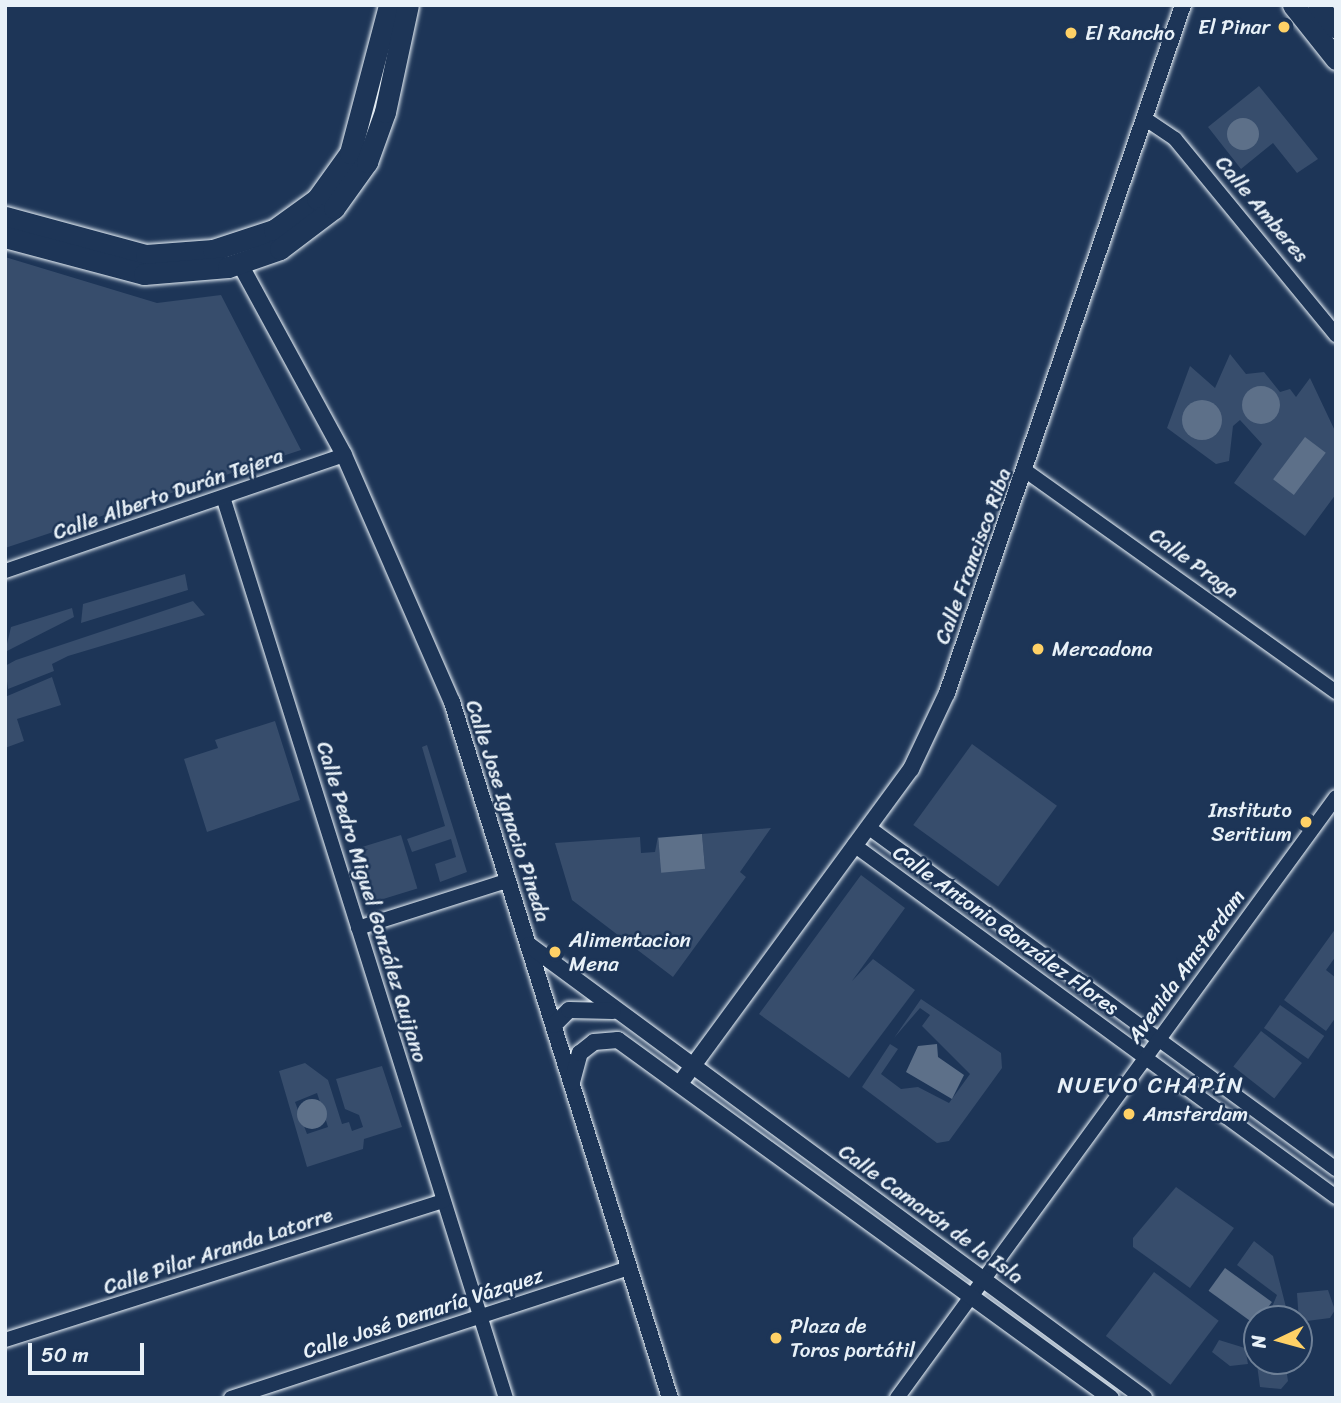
<!DOCTYPE html>
<html>
<head>
<meta charset="utf-8">
<style>
  body { margin:0 }
  #map { position:relative; width:1341px; height:1403px; overflow:hidden; background:#1d3557; font-family:Sriracha,sans-serif }
  div>[style] { position:absolute }
  .green>* { inset:0; background:#374d6c; transform-origin:0 0 }
  .water>* { inset:0; background:#5d7089; transform-origin:0 0 }
  .round { border-radius:50% }
  .roads { filter:drop-shadow(0 0 2px #e8f1f8) drop-shadow(0 0 2px #e8f1f8) }
  .minor>* { height:14px; margin:-7px; padding:0 7px; transform-origin:7px; border-radius:7px; background:#1d3557 }
  .tertiary>* { height:16px; margin:-8px; padding:0 8px; transform-origin:8px; border-radius:8px; background:#1d3557 }
  .primary>* { height:21px; margin:-10.5px; padding:0 10.5px; transform-origin:10.5px; border-radius:10.5px; background:#1d3557 }
  .dots>* { width:19px; height:19px; translate:-50% -50%; box-sizing:border-box; border:4px solid #1d3557; border-radius:50% }
  span { translate:-50% -50%; white-space:nowrap; text-align:center; line-height:1.15; -webkit-text-stroke:5px #1d3557; paint-order:stroke }
  .poi-label { font-size:21px; color:#e8f1f8 }
  .right { translate:-100% -50%; text-align:right }
  .left { translate:0 -50%; text-align:left }
  .street-label { font-size:21px; color:#e8f1f8 }
  .neighbourhood-label { font-size:23px; color:#e8f1f8; letter-spacing:2px }
  .frame { position:absolute; inset:0; border:7px solid #e8f1f8; pointer-events:none }
  .north { position:absolute; left:1243px; top:1305px; width:70px; height:70px; box-sizing:border-box; background:#1d3557; border:2px solid #6e8097; border-radius:50%; rotate:265deg; font-size:19px; font-weight:700; line-height:28px; text-align:center; color:#e8f1f8 }
  .north::after { content:''; display:block; margin:auto; width:24px; height:32px; background:#ffd166; clip-path:polygon(50% 0,100% 100%,50% 72%,0 100%) }
  .scale { position:absolute; left:28px; top:1343px; width:116px; height:32px; box-sizing:border-box; border:4px solid #e8f1f8; border-top:0; padding-left:9px; font-size:21px; line-height:24px; white-space:nowrap; color:#e8f1f8; -webkit-text-stroke:5px #1d3557; paint-order:stroke }
</style>
</head>
<body>
<div id="map">
  <div class="green">
    <i style="clip-path:polygon(1259px 86px,1318px 159px,1297px 173px,1273px 143px,1241px 169px,1208px 127px)"></i>
    <i style="clip-path:polygon(5px 257px,157px 303px,221px 295px,301px 450px,5px 548px)"></i>
    <i style="clip-path:polygon(evenodd,1230px 354px,1246px 374px,1264px 372px,1280px 392px,1290px 389px,1296px 397px,1310px 378px,1336px 433px,1336px 494px,1305px 536px,1234px 483px,1262px 444px,1240px 420px,1233px 426px,1229px 461px,1216px 464px,1167px 428px,1190px 366px,1215px 388px,1230px 354px,1274px 392px,1280px 409px,1269px 422px,1244px 412px,1243px 400px,1274px 392px,1230px 354px,1198px 401px,1220px 412px,1204px 440px,1192px 437px,1192px 403px,1198px 401px)"></i>
    <i style="clip-path:polygon(185px 574px,188px 590px,81px 623px,83px 604px)"></i>
    <i style="clip-path:polygon(193px 601px,205px 615px,68px 656px,52px 664px,54px 671px,8px 689px,5px 666px,16px 660px)"></i>
    <i style="clip-path:polygon(72px 608px,74px 617px,5px 652px,11px 627px)"></i>
    <i style="clip-path:polygon(52px 677px,61px 705px,17px 719px,24px 741px,5px 748px,5px 697px)"></i>
    <i style="clip-path:polygon(275px 721px,300px 800px,207px 832px,184px 759px,218px 748px,215px 740px)"></i>
    <i style="left:972px;top:744px;width:105px;height:100px;rotate:36deg"></i>
    <i style="clip-path:polygon(427px 745px,467px 872px,440px 882px,435px 864px,456px 857px,451px 839px,412px 852px,407px 839px,445px 826px,422px 747px)"></i>
    <i style="clip-path:polygon(771px 828px,740px 872px,746px 877px,673px 977px,572px 900px,555px 843px,640px 837px,641px 853px,655px 852px,658px 836px,660px 857px,705px 868px,702px 834px)"></i>
    <i style="left:401px;top:835px;width:56px;height:51px;rotate:73deg"></i>
    <i style="clip-path:polygon(861px 875px,905px 908px,852px 981px,873px 959px,915px 990px,849px 1078px,759px 1014px)"></i>
    <i style="clip-path:polygon(1336px 928px,1336px 956px,1326px 970px,1336px 978px,1336px 1017px,1326px 1031px,1284px 1000px)"></i>
    <i style="clip-path:polygon(921px 999px,1001px 1053px,1002px 1068px,949px 1141px,937px 1143px,862px 1087px,890px 1044px,898px 1049px,881px 1074px,901px 1089px,918px 1087px,949px 1103px,970px 1074px,922px 1026px,930px 1015px,920px 1008px,894px 1038px)"></i>
    <i style="left:1280px;top:1005px;width:54px;height:28px;rotate:35deg"></i>
    <i style="left:1261px;top:1031px;width:52px;height:45px;rotate:38deg"></i>
    <i style="clip-path:polygon(evenodd,305px 1063px,328px 1080px,342px 1124px,349px 1122px,352px 1131px,363px 1127px,359px 1115px,345px 1109px,336px 1079px,382px 1066px,402px 1127px,364px 1139px,363px 1149px,307px 1167px,279px 1071px,305px 1063px,317px 1093px,328px 1127px,307px 1134px,295px 1102px,317px 1093px)"></i>
    <i style="clip-path:polygon(1176px 1187px,1234px 1228px,1190px 1288px,1133px 1247px,1133px 1238px)"></i>
    <i style="clip-path:polygon(1254px 1241px,1273px 1256px,1289px 1319px,1267px 1319px,1277px 1295px,1237px 1265px)"></i>
    <i style="left:1154px;top:1272px;width:81px;height:80px;rotate:37deg"></i>
    <i style="clip-path:polygon(1328px 1290px,1335px 1310px,1330px 1318px,1299px 1322px,1297px 1293px)"></i>
    <i style="clip-path:polygon(1219px 1340px,1245px 1348px,1248px 1364px,1230px 1366px,1212px 1352px)"></i>
    <i style="clip-path:polygon(1255px 1350px,1257px 1361px,1285px 1361px,1288px 1381px,1281px 1389px,1260px 1387px)"></i>
  </div>
  <div class="water">
    <i class="round" style="left:1227px;top:118px;width:32px;height:32px"></i>
    <i class="round" style="left:1242px;top:386px;width:38px;height:38px"></i>
    <i class="round" style="left:1182px;top:400px;width:40px;height:40px"></i>
    <i style="left:1305px;top:437px;width:26px;height:53px;rotate:37deg"></i>
    <i style="left:702px;top:834px;width:35px;height:44px;rotate:85deg"></i>
    <i style="clip-path:polygon(937px 1044px,938px 1057px,964px 1075px,952px 1099px,906px 1072px,918px 1046px)"></i>
    <i class="round" style="left:297px;top:1099px;width:30px;height:30px"></i>
    <i style="left:1225px;top:1268px;width:58px;height:28px;rotate:36deg"></i>
  </div>
  <div class="roads">
    <div class="minor">
      <i style="left:1147px;top:120px;width:34px;rotate:34deg"></i>
      <i style="left:1175px;top:139px;width:254px;rotate:50.6deg"></i>
      <i style="left:1026px;top:471px;width:381px;rotate:35.5deg"></i>
      <i style="left:224px;top:500px;width:941px;rotate:72.57deg"></i>
      <i style="left:5px;top:571px;width:358px;rotate:-18.9deg"></i>
      <i style="left:868px;top:827px;width:580px;rotate:36.16deg"></i>
      <i style="left:854px;top:845px;width:597px;rotate:36.14deg"></i>
      <i style="left:358px;top:928px;width:158px;rotate:-17.6deg"></i>
      <i style="left:5px;top:1340px;width:460px;rotate:-17.6deg"></i>
      <i style="left:231px;top:1398px;width:419px;rotate:-18.1deg"></i>
      <i style="left:897px;top:1398px;width:744px;rotate:-53.85deg"></i>
    </div>
    <div class="tertiary">
      <i style="left:240px;top:264px;width:217px;rotate:61.4deg"></i>
      <i style="left:344px;top:455px;width:270px;rotate:66.4deg"></i>
      <i style="left:452px;top:702px;width:729px;rotate:72.61deg"></i>
      <i style="left:529px;top:945px;width:764px;rotate:36.37deg"></i>
      <i style="left:554px;top:1025px;width:21px;rotate:-45deg"></i>
      <i style="left:569px;top:1010px;width:44px;rotate:1.3deg"></i>
      <i style="left:572px;top:1082px;width:30px;rotate:-75deg"></i>
      <i style="left:580px;top:1053px;width:18px;rotate:-38deg"></i>
      <i style="left:594px;top:1042px;width:24px;rotate:-5deg"></i>
      <i style="left:618px;top:1040px;width:609px;rotate:35.99deg"></i>
      <i style="left:681px;top:1082px;width:388px;rotate:-53.7deg"></i>
      <i style="left:911px;top:769px;width:84px;rotate:-64.7deg"></i>
      <i style="left:947px;top:693px;width:727px;rotate:-71.07deg"></i>
    </div>
    <div class="primary">
      <i style="left:1293px;top:5px;width:69px;rotate:51.5deg"></i>
      <i style="left:1318px;top:5px;width:29px;rotate:52deg"></i>
      <i style="left:5px;top:217px;width:146px;rotate:15.1deg"></i>
      <i style="left:146px;top:255px;width:67px;rotate:-4.3deg"></i>
      <i style="left:213px;top:250px;width:64px;rotate:-18.2deg"></i>
      <i style="left:274px;top:230px;width:53px;rotate:-35.8deg"></i>
      <i style="left:317px;top:199px;width:57px;rotate:-54.3deg"></i>
      <i style="left:350px;top:153px;width:153px;rotate:-75.2deg"></i>
      <i style="left:5px;top:237px;width:144px;rotate:14.9deg"></i>
      <i style="left:144px;top:274px;width:84px;rotate:-4.8deg"></i>
      <i style="left:228px;top:267px;width:55px;rotate:-19.1deg"></i>
      <i style="left:280px;top:249px;width:68px;rotate:-37.2deg"></i>
      <i style="left:334px;top:208px;width:57px;rotate:-54.3deg"></i>
      <i style="left:367px;top:162px;width:53px;rotate:-70.2deg"></i>
      <i style="left:385px;top:112px;width:109px;rotate:-77.9deg"></i>
    </div>
  </div>
  <div class="dots">
    <i style="left:1284px;top:27px;background:#ffd166"></i>
    <i style="left:1071px;top:33px;background:#ffd166"></i>
    <i style="left:1038px;top:649px;background:#ffd166"></i>
    <i style="left:1306px;top:822px;background:#ffd166"></i>
    <i style="left:555px;top:952px;background:#ffd166"></i>
    <i style="left:1129px;top:1114px;background:#ffd166"></i>
    <i style="left:776px;top:1338px;background:#ffd166"></i>
  </div>
  <div class="poi-label">
    <span class="right" style="left:1270px;top:27px">El Pinar</span>
    <span class="left" style="left:1085px;top:33px">El Rancho</span>
    <span class="left" style="left:1052px;top:649px">Mercadona</span>
    <span class="right" style="left:1292px;top:822px">Instituto<br>Seritium</span>
    <span class="left" style="left:569px;top:952px">Alimentacion<br>Mena</span>
    <span class="left" style="left:1143px;top:1114px">Amsterdam</span>
    <span class="left" style="left:790px;top:1338px">Plaza de<br>Toros portátil</span>
  </div>
  <div class="street-label">
    <span style="left:1262px;top:209px;rotate:50deg">Calle Amberes</span>
    <span style="left:168px;top:494px;rotate:-19deg">Calle Alberto Durán Tejera</span>
    <span style="left:973px;top:556px;rotate:-70deg">Calle Francisco Riba</span>
    <span style="left:1194px;top:563px;rotate:36deg">Calle Praga</span>
    <span style="left:508px;top:811px;rotate:72deg">Calle Jose Ignacio Pineda</span>
    <span style="left:372px;top:902px;rotate:73deg">Calle Pedro Miguel González Quijano</span>
    <span style="left:1006px;top:930px;rotate:36deg">Calle Antonio González Flores</span>
    <span style="left:1186px;top:966px;rotate:-54deg">Avenida Amsterdam</span>
    <span style="left:931px;top:1214px;rotate:36deg">Calle Camarón de la Isla</span>
    <span style="left:218px;top:1251px;rotate:-18deg">Calle Pilar Aranda Latorre</span>
    <span style="left:423px;top:1313px;rotate:-18deg">Calle José Demaría Vázquez</span>
  </div>
  <div class="neighbourhood-label">
    <span style="left:1151px;top:1086px">NUEVO CHAPÍN</span>
  </div>
  <div class="frame"></div>
  <div class="north">N</div>
  <div class="scale">50 m</div>
</div>
</body>
</html>
